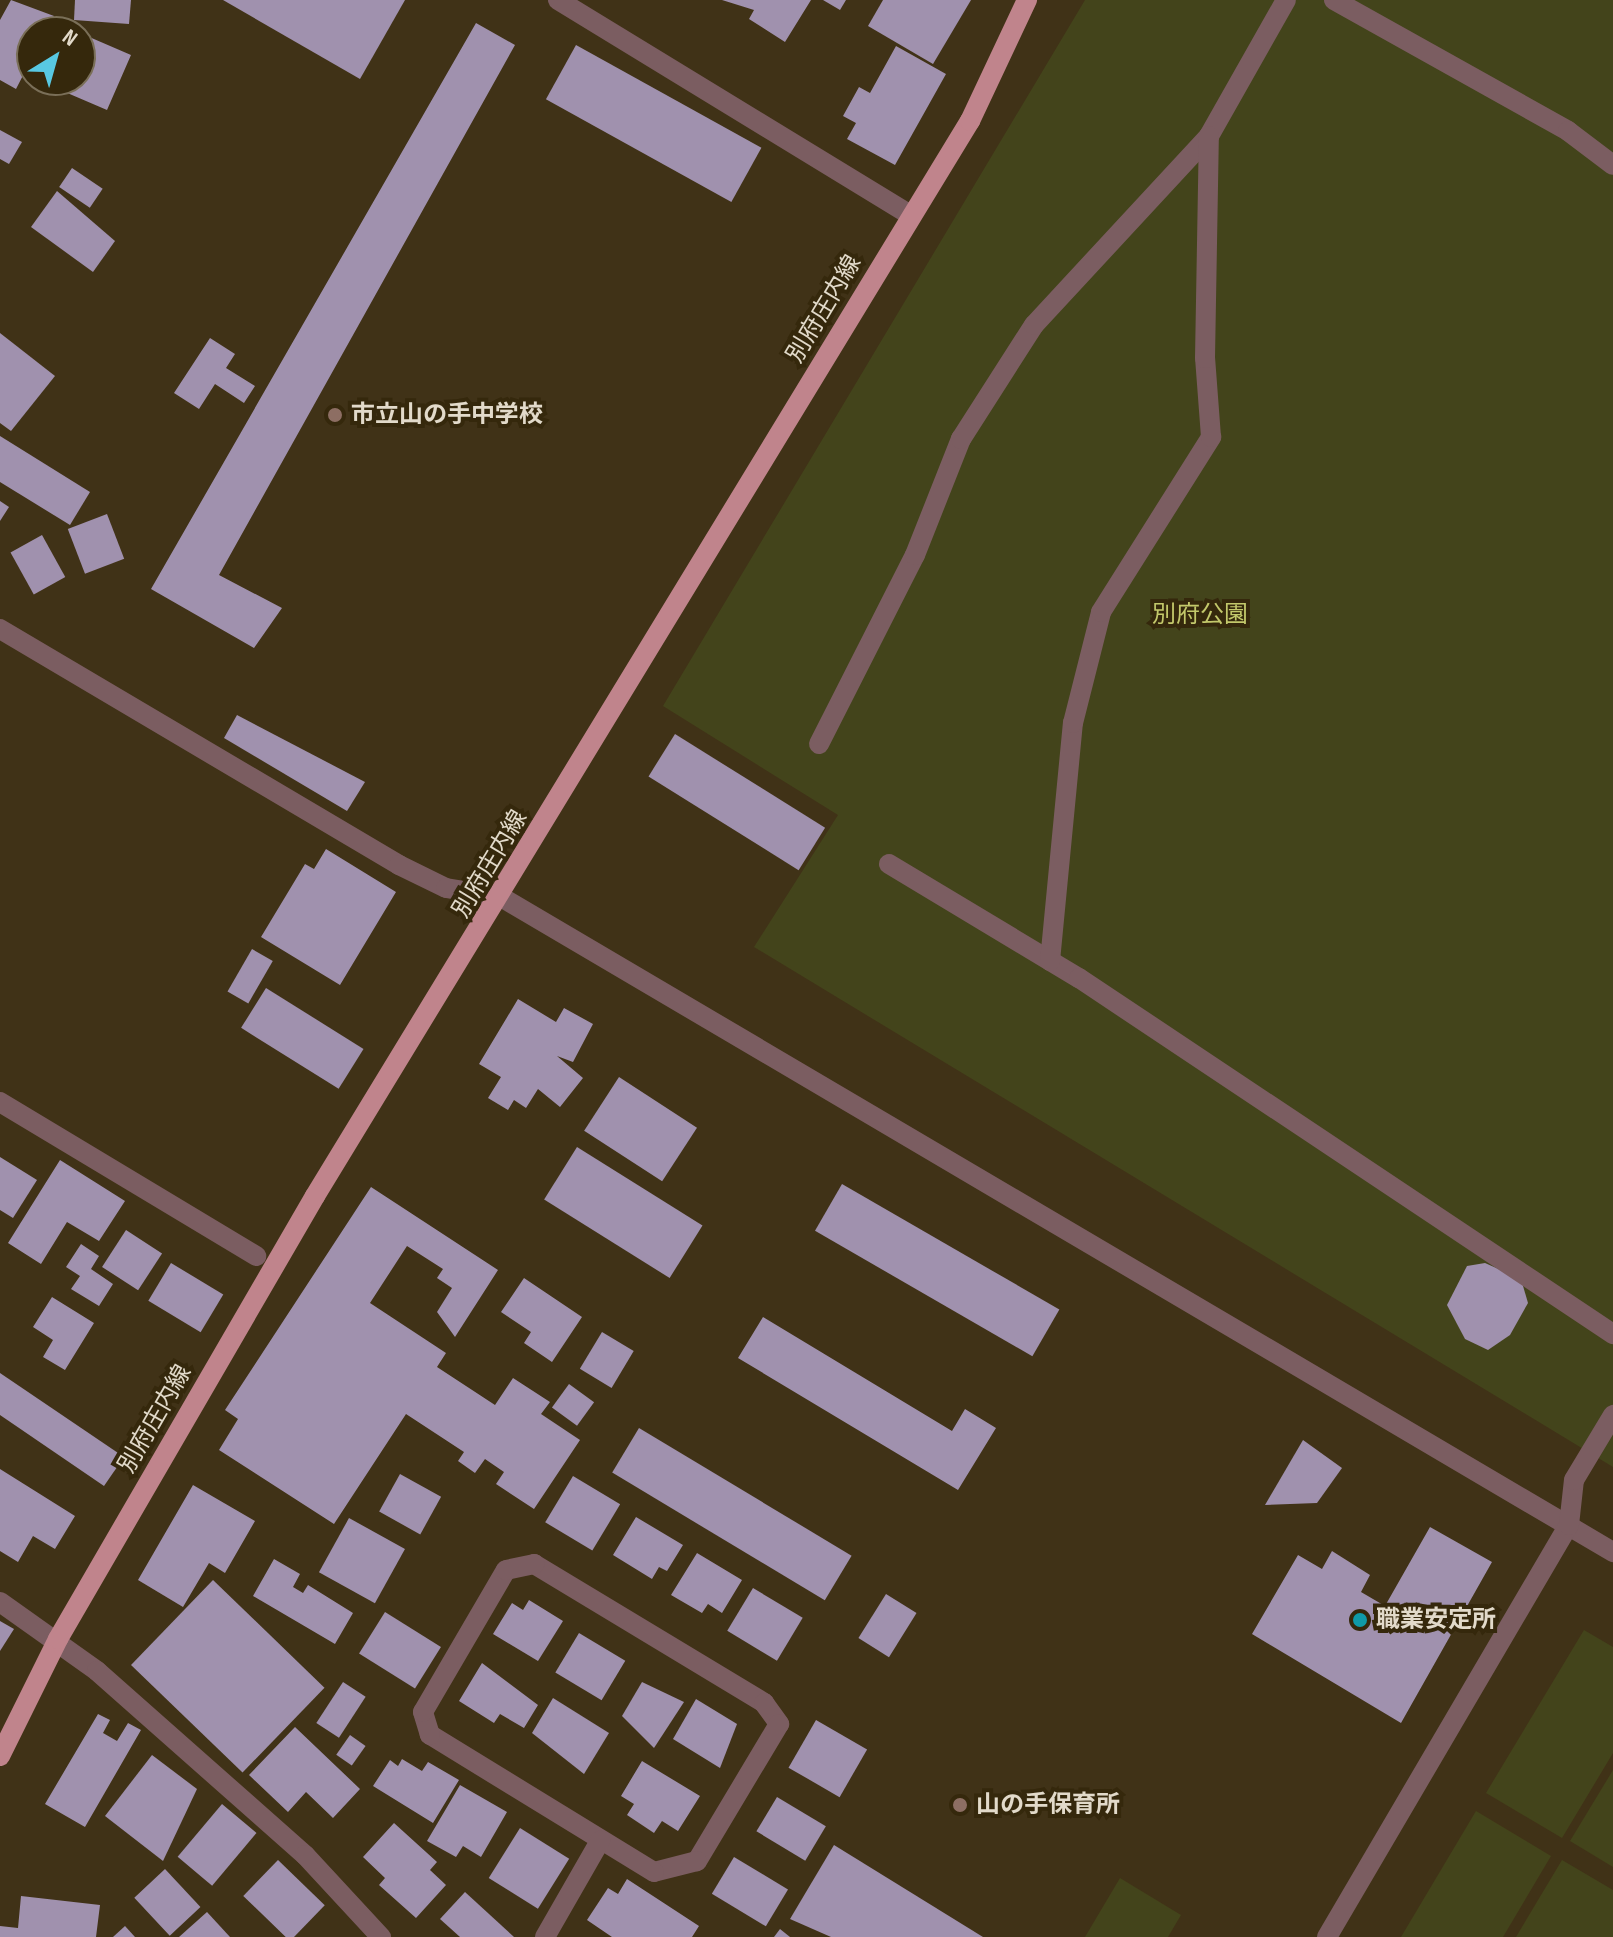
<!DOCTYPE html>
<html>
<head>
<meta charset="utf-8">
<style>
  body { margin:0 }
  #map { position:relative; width:1613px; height:1937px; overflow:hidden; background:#403217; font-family:"Sofia Sans Condensed","Noto Sans JP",sans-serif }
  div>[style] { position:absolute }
  .green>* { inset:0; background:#43441b }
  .building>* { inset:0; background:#a091ae; transform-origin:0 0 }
  .minor>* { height:20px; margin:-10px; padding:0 10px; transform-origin:10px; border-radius:10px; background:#7b5d61 }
  .major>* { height:20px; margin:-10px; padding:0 10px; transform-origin:10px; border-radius:10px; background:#c0848c }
  .dots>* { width:22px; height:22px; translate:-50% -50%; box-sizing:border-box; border:4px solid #35280c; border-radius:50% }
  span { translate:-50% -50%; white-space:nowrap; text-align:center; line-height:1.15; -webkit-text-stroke:8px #35280c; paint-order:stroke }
  .street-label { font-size:24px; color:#e2daca }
  .poi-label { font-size:24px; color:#e2daca; font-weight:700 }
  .left { translate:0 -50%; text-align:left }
  .park-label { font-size:24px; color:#c3c86b }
  .north { position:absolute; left:16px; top:16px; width:80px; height:80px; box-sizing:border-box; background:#35280c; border:2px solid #7a6f58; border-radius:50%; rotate:37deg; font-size:22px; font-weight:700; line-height:32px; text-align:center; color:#e2daca }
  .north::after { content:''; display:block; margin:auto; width:28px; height:36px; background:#58c9e3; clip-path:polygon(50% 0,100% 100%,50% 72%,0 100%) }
</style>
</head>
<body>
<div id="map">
  <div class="green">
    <i style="clip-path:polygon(1085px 0,1613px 0,1613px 1467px,754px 947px,838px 815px,663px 706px)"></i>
    <i style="clip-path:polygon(1584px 1630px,1613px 1647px,1613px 1753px,1562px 1838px,1486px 1793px)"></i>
    <i style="clip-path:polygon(1613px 1770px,1613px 1867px,1570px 1841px)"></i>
    <i style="clip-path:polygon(1476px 1811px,1551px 1856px,1503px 1937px,1401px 1937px)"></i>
    <i style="clip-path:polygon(1562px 1860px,1613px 1890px,1613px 1937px,1516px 1937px)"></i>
    <i style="clip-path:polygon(1120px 1878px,1181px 1915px,1168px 1937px,1085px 1937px)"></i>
  </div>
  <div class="building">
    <i style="clip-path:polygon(11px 0,54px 16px,46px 32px,32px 32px,32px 58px,16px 89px,0 80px,0 20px)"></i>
    <i style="clip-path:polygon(75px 0,131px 0,129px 24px,74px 20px)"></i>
    <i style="clip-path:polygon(223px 0,405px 0,360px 79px)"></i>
    <i style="clip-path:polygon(722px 0,811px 0,785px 42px,749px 19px,754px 10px)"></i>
    <i style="clip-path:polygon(823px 0,846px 0,840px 10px)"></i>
    <i style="clip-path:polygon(883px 0,971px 0,933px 64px,868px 26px)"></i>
    <i style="clip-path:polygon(56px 23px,78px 32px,52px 32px)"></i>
    <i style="clip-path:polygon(476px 23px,515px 45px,219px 575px,282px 608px,254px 648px,151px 589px)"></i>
    <i style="clip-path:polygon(80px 33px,131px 55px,107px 110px,37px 80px,80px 80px)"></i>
    <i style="left:576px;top:45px;width:212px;height:62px;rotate:29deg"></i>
    <i style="clip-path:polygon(896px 46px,946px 74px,895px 165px,847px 139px,856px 123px,843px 116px,859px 87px,870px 93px)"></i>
    <i style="clip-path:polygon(0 130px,22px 142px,9px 164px,0 159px)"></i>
    <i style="left:72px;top:168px;width:37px;height:23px;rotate:34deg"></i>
    <i style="clip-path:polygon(57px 191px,115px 241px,93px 272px,31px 227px)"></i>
    <i style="clip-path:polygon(0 333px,55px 376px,11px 431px,0 423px)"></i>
    <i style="clip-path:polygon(210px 338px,235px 354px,226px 368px,255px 386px,244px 403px,215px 384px,199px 409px,174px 393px)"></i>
    <i style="clip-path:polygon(0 436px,90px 492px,70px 525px,0 482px)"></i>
    <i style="clip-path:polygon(0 501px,9px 507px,0 521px)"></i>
    <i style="left:107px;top:514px;width:48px;height:42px;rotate:69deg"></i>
    <i style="left:42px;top:535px;width:48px;height:36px;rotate:61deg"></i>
    <i style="clip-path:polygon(237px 715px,365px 782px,347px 811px,224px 738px)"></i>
    <i style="left:675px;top:734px;width:177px;height:50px;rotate:32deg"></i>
    <i style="clip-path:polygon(326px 849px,396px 892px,340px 985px,261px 937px,305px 864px,314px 869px)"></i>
    <i style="left:252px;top:949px;width:24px;height:49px;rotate:30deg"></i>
    <i style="left:266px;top:988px;width:115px;height:47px;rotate:32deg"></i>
    <i style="clip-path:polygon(518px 999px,556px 1022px,564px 1008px,593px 1024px,573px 1062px,557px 1056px,583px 1078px,560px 1107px,538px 1089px,526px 1108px,514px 1100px,508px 1110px,488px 1098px,501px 1077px,479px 1064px)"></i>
    <i style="left:619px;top:1077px;width:93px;height:64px;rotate:33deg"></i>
    <i style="left:577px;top:1147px;width:148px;height:62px;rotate:32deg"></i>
    <i style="clip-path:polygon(0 1157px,37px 1180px,13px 1218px,0 1210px)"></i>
    <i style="clip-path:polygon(60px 1160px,125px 1201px,99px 1241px,67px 1222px,41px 1264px,8px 1243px)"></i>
    <i style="left:842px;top:1184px;width:251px;height:54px;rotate:30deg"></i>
    <i style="clip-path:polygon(371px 1187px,498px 1270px,455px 1337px,437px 1312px,452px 1288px,437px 1278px,443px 1269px,407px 1246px,370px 1303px,446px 1353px,437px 1367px,495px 1405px,513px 1378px,550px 1402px,541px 1414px,580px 1440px,534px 1509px,496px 1484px,504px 1472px,485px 1459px,475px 1473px,458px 1461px,464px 1452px,406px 1414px,334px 1524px,219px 1450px,238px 1419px,225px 1410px)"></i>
    <i style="left:126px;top:1230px;width:43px;height:44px;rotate:33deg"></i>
    <i style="clip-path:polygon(81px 1244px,99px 1256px,91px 1269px,113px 1284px,99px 1306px,71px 1289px,80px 1276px,66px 1267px)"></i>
    <i style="left:171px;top:1263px;width:61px;height:44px;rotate:31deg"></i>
    <i style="clip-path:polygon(1485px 1263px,1521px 1279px,1528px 1303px,1510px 1335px,1488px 1350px,1465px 1339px,1447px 1305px,1467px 1266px)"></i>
    <i style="clip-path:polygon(524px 1278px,582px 1317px,552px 1362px,524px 1343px,531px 1332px,501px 1312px)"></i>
    <i style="clip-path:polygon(52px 1297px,94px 1323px,65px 1370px,43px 1357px,53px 1340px,33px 1327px)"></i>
    <i style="clip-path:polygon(763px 1317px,952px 1431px,965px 1409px,996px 1428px,958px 1490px,738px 1358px)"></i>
    <i style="left:602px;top:1332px;width:37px;height:43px;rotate:31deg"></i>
    <i style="clip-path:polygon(0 1373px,124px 1457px,104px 1486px,0 1415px)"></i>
    <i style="left:569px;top:1384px;width:31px;height:29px;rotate:36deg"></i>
    <i style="left:639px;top:1428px;width:248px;height:52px;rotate:31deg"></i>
    <i style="clip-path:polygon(1303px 1440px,1342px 1468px,1317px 1503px,1265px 1505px)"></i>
    <i style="clip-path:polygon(0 1469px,75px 1516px,55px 1549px,33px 1536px,18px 1562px,0 1551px)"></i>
    <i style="left:400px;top:1474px;width:47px;height:43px;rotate:29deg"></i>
    <i style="left:573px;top:1476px;width:55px;height:54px;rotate:31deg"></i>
    <i style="clip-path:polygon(193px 1485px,255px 1521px,225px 1573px,209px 1563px,183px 1607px,138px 1580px)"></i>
    <i style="clip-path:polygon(636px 1517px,683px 1545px,667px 1571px,659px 1567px,652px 1579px,613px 1555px)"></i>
    <i style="left:349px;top:1518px;width:64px;height:62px;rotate:29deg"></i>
    <i style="clip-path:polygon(1430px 1527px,1492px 1562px,1401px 1723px,1252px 1634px,1298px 1555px,1322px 1569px,1332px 1551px,1370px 1575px,1361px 1592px,1385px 1606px)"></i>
    <i style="clip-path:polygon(697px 1553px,742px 1580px,722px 1613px,708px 1604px,702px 1613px,671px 1595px)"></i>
    <i style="clip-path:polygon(274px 1559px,300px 1574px,293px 1587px,303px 1593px,308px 1585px,353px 1613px,335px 1644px,253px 1596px)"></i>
    <i style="left:213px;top:1580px;width:155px;height:118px;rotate:44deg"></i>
    <i style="left:753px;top:1588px;width:58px;height:50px;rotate:31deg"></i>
    <i style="left:886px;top:1594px;width:36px;height:52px;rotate:32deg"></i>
    <i style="clip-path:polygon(529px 1600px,563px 1621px,538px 1661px,493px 1634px,512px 1603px,523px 1610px)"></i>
    <i style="left:385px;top:1612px;width:66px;height:49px;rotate:32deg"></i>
    <i style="clip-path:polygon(0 1621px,14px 1629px,0 1651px)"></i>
    <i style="left:579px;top:1633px;width:54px;height:46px;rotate:31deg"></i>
    <i style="clip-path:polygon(482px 1663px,538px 1705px,524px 1728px,500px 1714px,494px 1723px,459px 1701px)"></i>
    <i style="left:343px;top:1682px;width:27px;height:49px;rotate:33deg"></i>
    <i style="clip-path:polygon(642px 1682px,684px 1702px,654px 1748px,622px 1716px)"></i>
    <i style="clip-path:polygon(553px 1698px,609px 1733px,584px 1774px,532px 1733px)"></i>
    <i style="clip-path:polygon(696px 1699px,737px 1724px,720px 1768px,673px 1739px)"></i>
    <i style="clip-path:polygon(98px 1714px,110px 1720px,103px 1733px,117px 1741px,128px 1723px,141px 1730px,85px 1827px,45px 1804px)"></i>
    <i style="left:816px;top:1720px;width:59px;height:55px;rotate:30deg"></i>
    <i style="clip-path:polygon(295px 1727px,360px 1789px,333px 1818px,306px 1792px,288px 1812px,249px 1775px)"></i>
    <i style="left:350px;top:1735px;width:19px;height:24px;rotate:35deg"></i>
    <i style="clip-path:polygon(152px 1755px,197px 1789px,163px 1861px,105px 1816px)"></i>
    <i style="clip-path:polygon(402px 1759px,422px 1771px,428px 1762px,459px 1780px,433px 1823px,373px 1786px,390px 1760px,398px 1766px)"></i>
    <i style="clip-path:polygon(642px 1761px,700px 1796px,678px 1831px,662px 1821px,654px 1833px,627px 1815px,634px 1804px,621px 1796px)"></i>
    <i style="clip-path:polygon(460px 1785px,507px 1812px,481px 1857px,463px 1846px,456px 1857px,427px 1841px)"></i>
    <i style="left:777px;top:1797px;width:57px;height:40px;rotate:31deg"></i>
    <i style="left:222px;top:1804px;width:45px;height:69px;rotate:40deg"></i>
    <i style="clip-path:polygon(394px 1823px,437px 1862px,430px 1870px,446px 1885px,416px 1918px,379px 1885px,385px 1878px,363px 1857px)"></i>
    <i style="left:520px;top:1828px;width:58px;height:59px;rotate:32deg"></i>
    <i style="clip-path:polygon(834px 1845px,983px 1937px,831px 1937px,790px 1919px)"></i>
    <i style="left:734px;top:1857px;width:63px;height:43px;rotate:31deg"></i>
    <i style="left:278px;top:1860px;width:65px;height:50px;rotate:44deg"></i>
    <i style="left:165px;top:1869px;width:52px;height:42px;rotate:47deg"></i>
    <i style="clip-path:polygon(627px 1879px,699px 1926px,692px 1937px,612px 1937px,587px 1920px,608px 1888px,618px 1894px)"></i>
    <i style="clip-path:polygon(465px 1892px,514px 1937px,460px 1937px,440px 1919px)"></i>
    <i style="clip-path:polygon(21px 1896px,100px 1905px,96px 1937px,0 1937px,0 1926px,18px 1928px)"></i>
    <i style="clip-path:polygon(207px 1912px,230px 1937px,179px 1937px)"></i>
    <i style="clip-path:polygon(125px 1926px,135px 1937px,113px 1937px)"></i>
    <i style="clip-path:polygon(780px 1929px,790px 1937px,774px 1937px)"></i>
  </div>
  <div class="minor">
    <i style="left:558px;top:0;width:412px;rotate:31.4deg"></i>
    <i style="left:1334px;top:0;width:268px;rotate:29.2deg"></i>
    <i style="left:1568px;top:131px;width:56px;rotate:37.1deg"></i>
    <i style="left:0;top:629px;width:464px;rotate:30.6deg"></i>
    <i style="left:399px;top:865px;width:52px;rotate:26.1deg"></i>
    <i style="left:446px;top:888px;width:56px;rotate:9.3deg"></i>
    <i style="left:501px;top:897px;width:1291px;rotate:30.5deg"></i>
    <i style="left:819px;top:744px;width:212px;rotate:-63.1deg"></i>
    <i style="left:915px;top:555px;width:125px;rotate:-68.4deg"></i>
    <i style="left:961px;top:439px;width:135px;rotate:-57.4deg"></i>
    <i style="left:1034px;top:325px;width:258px;rotate:-47.2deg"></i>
    <i style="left:1209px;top:136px;width:156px;rotate:-60.5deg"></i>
    <i style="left:889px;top:864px;width:222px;rotate:31deg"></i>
    <i style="left:1079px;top:978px;width:642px;rotate:33.69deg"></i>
    <i style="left:1050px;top:961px;width:239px;rotate:-84.5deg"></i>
    <i style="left:1073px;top:723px;width:114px;rotate:-75.8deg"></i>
    <i style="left:1101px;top:612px;width:207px;rotate:-57.8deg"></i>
    <i style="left:1211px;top:437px;width:79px;rotate:-94.3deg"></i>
    <i style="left:1205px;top:358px;width:222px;rotate:-89deg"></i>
    <i style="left:0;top:1102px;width:299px;rotate:31deg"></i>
    <i style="left:534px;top:1564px;width:269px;rotate:31.1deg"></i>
    <i style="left:764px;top:1703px;width:26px;rotate:54deg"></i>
    <i style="left:779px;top:1724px;width:160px;rotate:120.9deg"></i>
    <i style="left:697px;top:1861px;width:44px;rotate:165.7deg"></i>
    <i style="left:654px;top:1872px;width:263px;rotate:-148.5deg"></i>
    <i style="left:430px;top:1735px;width:24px;rotate:-107deg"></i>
    <i style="left:423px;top:1712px;width:164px;rotate:-59.7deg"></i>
    <i style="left:506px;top:1570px;width:29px;rotate:-12deg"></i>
    <i style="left:0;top:1602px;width:119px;rotate:35.4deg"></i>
    <i style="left:97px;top:1671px;width:278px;rotate:41.5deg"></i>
    <i style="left:305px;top:1855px;width:112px;rotate:47.2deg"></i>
    <i style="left:545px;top:1937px;width:111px;rotate:-60.2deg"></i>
    <i style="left:1327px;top:1937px;width:478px;rotate:-59.6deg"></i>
    <i style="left:1569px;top:1525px;width:45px;rotate:-83.7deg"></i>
    <i style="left:1574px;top:1480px;width:76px;rotate:-59deg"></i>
  </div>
  <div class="major">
    <i style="left:0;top:1756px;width:131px;rotate:-63.6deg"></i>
    <i style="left:58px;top:1639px;width:512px;rotate:-59.88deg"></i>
    <i style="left:315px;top:1196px;width:1259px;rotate:-58.65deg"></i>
    <i style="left:970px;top:121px;width:134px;rotate:-64.8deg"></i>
  </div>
  <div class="dots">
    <i style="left:335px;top:415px;background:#8d6e63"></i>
    <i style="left:1360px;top:1620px;background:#0f9aa8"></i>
    <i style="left:960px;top:1805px;background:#8d6e63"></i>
  </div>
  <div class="street-label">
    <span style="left:824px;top:309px;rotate:-59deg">別府庄内線</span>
    <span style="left:490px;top:864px;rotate:-59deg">別府庄内線</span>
    <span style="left:155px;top:1419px;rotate:-60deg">別府庄内線</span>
  </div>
  <div class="poi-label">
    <span class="left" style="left:351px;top:415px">市立山の手中学校</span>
    <span class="left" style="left:1376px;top:1620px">職業安定所</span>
    <span class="left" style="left:976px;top:1805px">山の手保育所</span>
  </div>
  <div class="park-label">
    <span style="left:1200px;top:615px">別府公園</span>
  </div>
  <div class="north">N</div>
</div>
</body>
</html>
